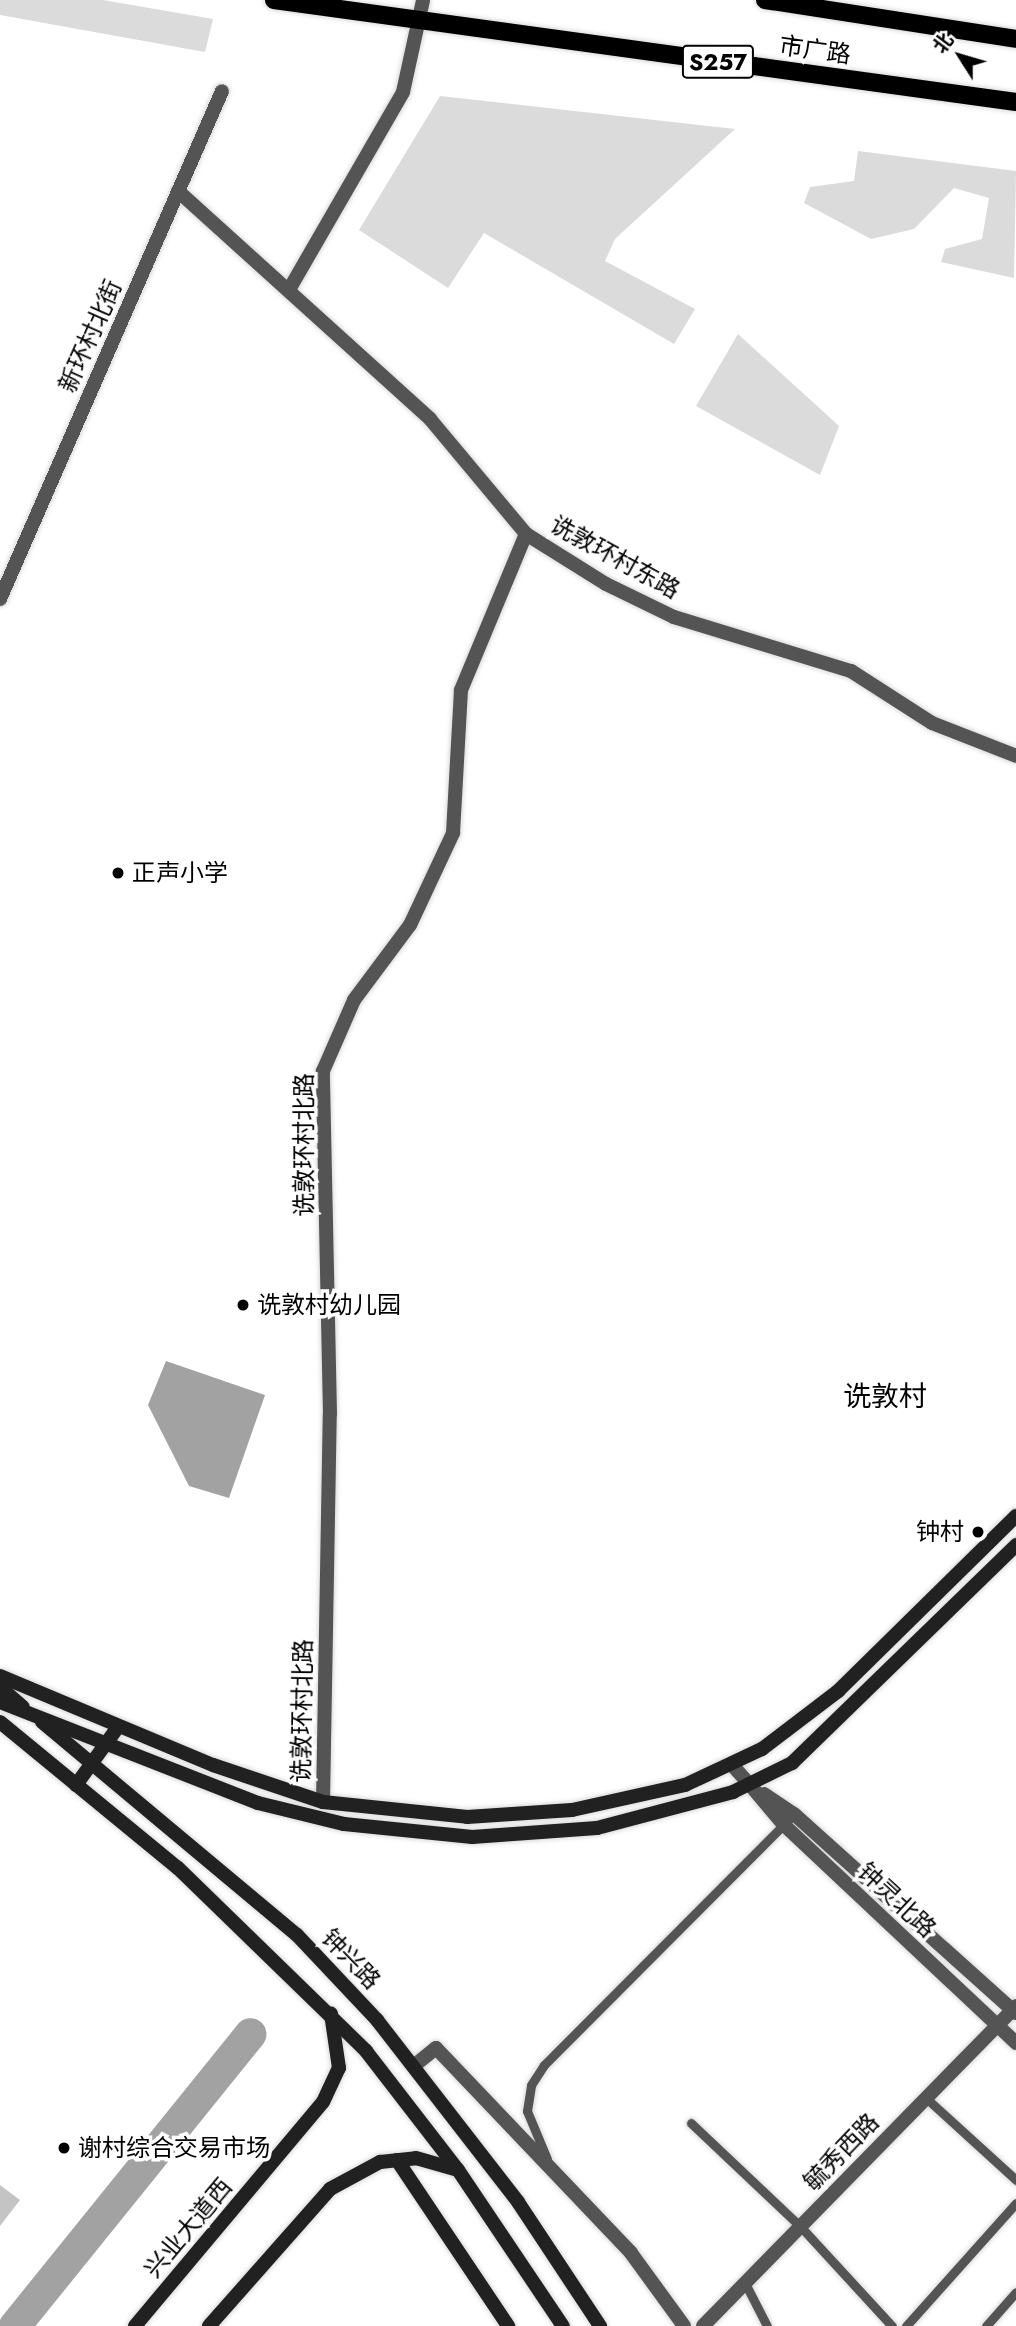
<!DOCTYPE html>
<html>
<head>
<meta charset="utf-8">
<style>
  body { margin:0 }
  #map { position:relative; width:1016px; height:2326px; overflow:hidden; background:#fff; font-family:Jost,"Noto Sans SC",sans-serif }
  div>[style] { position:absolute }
  .green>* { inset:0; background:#dbdbdb }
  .water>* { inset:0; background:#a2a2a2 }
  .river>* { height:32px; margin:-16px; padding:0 16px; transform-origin:16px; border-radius:16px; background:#a2a2a2 }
  .building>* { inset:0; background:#c4c4c4 }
  .roads { filter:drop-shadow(0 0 2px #dbdbdb) drop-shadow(0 0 2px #dbdbdb) }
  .service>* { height:9px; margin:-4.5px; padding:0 4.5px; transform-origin:4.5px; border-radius:4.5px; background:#545454 }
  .minor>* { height:14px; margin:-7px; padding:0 7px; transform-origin:7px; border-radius:7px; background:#545454 }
  .tertiary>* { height:14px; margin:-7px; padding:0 7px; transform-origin:7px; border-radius:7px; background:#545454 }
  .secondary>* { height:14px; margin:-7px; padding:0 7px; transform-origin:7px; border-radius:7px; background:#212121 }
  .primary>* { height:18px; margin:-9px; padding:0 9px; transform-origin:9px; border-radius:9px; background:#000 }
  .dots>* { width:19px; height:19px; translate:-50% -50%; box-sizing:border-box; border:4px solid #fff; border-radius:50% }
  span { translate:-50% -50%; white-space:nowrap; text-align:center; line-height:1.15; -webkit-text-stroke:7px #fff; paint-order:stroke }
  .shield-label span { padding:2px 5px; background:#fff; border:2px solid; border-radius:5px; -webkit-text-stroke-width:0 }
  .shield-label { font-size:23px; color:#000; font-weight:700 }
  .street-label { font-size:24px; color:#000 }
  .poi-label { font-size:24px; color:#000 }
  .left { translate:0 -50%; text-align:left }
  .right { translate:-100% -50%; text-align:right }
  .quarter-label { font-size:28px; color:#000 }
  .north { position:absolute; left:925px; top:21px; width:70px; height:70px; -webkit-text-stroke:5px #fff; paint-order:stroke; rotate:307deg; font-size:19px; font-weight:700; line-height:28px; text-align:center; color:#000 }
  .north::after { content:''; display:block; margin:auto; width:24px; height:32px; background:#000; clip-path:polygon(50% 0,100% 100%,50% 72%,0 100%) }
</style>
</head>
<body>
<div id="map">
  <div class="green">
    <i style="clip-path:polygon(0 0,103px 0,213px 19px,205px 52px,0 15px)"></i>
    <i style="clip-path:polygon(440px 96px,735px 129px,615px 239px,605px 261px,695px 309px,674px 344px,484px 233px,448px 288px,359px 230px)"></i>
    <i style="clip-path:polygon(858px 151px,1016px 171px,1014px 278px,941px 262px,945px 249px,982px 239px,989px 198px,954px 188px,914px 229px,871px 239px,804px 203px,810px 187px,854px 181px)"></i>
    <i style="clip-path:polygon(738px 334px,839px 426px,820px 475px,696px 406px)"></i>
  </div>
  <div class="water">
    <i style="clip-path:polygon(166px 1361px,265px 1395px,229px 1498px,189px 1486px,148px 1405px)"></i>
  </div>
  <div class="river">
    <i style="left:15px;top:2326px;width:375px;rotate:-51.1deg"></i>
  </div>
  <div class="building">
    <i style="clip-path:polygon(0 2185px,20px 2200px,0 2226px)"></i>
  </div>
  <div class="roads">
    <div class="service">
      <i style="left:926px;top:2098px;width:122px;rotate:42.3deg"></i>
      <i style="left:691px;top:2123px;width:150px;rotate:43.4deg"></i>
      <i style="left:800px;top:2226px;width:136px;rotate:47.4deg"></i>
      <i style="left:547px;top:2159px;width:52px;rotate:-112.6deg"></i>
      <i style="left:527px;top:2111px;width:26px;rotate:-81deg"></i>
      <i style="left:531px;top:2085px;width:24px;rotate:-57deg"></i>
      <i style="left:544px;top:2065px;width:354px;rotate:-45.1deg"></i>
      <i style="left:745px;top:2283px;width:48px;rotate:62.9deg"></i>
      <i style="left:906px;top:2326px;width:165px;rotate:-48.2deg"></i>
      <i style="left:986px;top:2326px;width:45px;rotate:-48.6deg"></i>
    </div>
    <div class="minor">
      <i style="left:178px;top:191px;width:340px;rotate:42.1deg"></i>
      <i style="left:430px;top:419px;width:150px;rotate:50.1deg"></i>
      <i style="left:526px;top:534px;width:94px;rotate:32deg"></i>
      <i style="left:606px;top:584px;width:76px;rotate:25.9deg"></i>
      <i style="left:674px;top:617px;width:185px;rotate:17deg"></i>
      <i style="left:851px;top:671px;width:96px;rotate:32.7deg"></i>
      <i style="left:932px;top:723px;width:90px;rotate:21.4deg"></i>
      <i style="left:290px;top:288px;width:226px;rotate:-60deg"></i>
      <i style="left:403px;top:92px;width:94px;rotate:-77.7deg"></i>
      <i style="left:0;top:599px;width:554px;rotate:-66.39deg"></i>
      <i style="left:733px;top:1766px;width:27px;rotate:48deg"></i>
      <i style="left:323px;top:1802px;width:388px;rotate:-89deg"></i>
      <i style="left:330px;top:1414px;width:343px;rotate:-91.2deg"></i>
      <i style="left:323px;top:1071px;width:77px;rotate:-66.4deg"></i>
      <i style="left:354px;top:1000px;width:94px;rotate:-53.3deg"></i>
      <i style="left:410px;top:925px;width:102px;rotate:-64.9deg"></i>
      <i style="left:453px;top:833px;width:143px;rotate:-86.8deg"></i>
      <i style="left:461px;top:690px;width:169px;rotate:-67.4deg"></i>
      <i style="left:415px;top:2065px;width:27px;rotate:-39deg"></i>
      <i style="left:436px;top:2048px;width:283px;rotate:46.4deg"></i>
      <i style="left:631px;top:2253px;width:90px;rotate:54deg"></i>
      <i style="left:703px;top:2326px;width:448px;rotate:-45.6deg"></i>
    </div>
    <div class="tertiary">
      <i style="left:751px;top:1786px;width:50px;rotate:49.9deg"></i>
      <i style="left:783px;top:1824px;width:320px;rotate:43.2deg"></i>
      <i style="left:764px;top:1794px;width:36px;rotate:34deg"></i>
      <i style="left:794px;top:1814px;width:298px;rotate:41.9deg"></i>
    </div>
    <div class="secondary">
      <i style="left:0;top:1676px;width:231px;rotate:22.7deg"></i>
      <i style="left:213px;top:1765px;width:116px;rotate:18.6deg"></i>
      <i style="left:323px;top:1802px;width:145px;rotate:5.9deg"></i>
      <i style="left:467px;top:1817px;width:105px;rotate:-3.8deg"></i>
      <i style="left:572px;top:1810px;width:116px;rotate:-12.5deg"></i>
      <i style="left:685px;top:1785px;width:85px;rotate:-25.1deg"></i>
      <i style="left:762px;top:1749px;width:96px;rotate:-37.3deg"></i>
      <i style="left:838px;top:1691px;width:250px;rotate:-44.5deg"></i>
      <i style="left:0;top:1687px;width:30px;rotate:41deg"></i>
      <i style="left:0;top:1702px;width:277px;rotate:21.4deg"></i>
      <i style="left:258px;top:1803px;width:89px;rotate:13.7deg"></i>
      <i style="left:344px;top:1824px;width:129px;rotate:5.8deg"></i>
      <i style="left:472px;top:1837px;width:125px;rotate:-4.1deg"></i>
      <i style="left:597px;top:1828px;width:141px;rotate:-14.8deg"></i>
      <i style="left:733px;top:1792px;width:66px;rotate:-26.2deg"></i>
      <i style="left:792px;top:1763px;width:313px;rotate:-44.2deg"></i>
      <i style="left:0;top:1722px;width:230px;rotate:39.4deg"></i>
      <i style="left:178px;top:1868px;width:262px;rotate:44.2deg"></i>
      <i style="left:366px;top:2051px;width:150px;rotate:52.3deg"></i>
      <i style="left:458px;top:2170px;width:188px;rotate:56.1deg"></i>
      <i style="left:42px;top:1722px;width:332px;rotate:39.9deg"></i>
      <i style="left:297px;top:1935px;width:117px;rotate:46.7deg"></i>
      <i style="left:377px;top:2020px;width:230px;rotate:52.2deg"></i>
      <i style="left:518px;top:2202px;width:149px;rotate:56.5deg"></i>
      <i style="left:76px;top:1785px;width:72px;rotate:-54.1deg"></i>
      <i style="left:397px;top:2160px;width:200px;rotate:56.2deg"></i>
      <i style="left:135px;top:2326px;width:292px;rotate:-50deg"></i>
      <i style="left:323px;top:2102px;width:38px;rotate:-65deg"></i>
      <i style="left:339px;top:2068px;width:55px;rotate:-98.4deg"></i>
      <i style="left:209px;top:2326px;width:183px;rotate:-48.5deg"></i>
      <i style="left:330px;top:2189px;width:57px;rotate:-28.4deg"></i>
      <i style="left:380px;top:2162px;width:36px;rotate:-6deg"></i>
      <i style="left:416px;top:2158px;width:41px;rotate:15.8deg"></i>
    </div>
    <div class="primary">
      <i style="left:274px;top:0;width:749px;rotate:7.83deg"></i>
      <i style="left:765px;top:0;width:254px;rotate:8.8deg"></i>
    </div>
  </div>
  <div class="dots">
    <i style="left:118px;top:873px;background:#000"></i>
    <i style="left:243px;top:1305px;background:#000"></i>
    <i style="left:978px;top:1532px;background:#000"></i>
    <i style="left:64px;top:2148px;background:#000"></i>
  </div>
  <div class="shield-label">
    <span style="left:718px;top:62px">S257</span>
  </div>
  <div class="street-label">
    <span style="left:815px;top:50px;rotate:8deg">市广路</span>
    <span style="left:90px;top:336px;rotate:-66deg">新环村北街</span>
    <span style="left:615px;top:557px;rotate:29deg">诜敦环村东路</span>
    <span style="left:304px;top:1145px;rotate:-90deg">诜敦环村北路</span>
    <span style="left:302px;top:1711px;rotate:-89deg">诜敦环村北路</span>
    <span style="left:897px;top:1900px;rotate:43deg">钟灵北路</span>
    <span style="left:351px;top:1959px;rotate:46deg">钟兴路</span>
    <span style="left:841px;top:2152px;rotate:-46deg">毓秀西路</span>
    <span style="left:188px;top:2228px;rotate:-50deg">兴业大道西</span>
  </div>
  <div class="poi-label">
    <span class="left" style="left:132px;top:873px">正声小学</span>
    <span class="left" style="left:257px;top:1305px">诜敦村幼儿园</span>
    <span class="right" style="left:964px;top:1532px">钟村</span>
    <span class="left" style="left:78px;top:2148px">谢村综合交易市场</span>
  </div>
  <div class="quarter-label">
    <span style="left:885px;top:1397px">诜敦村</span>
  </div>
  <div class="north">北</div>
</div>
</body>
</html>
